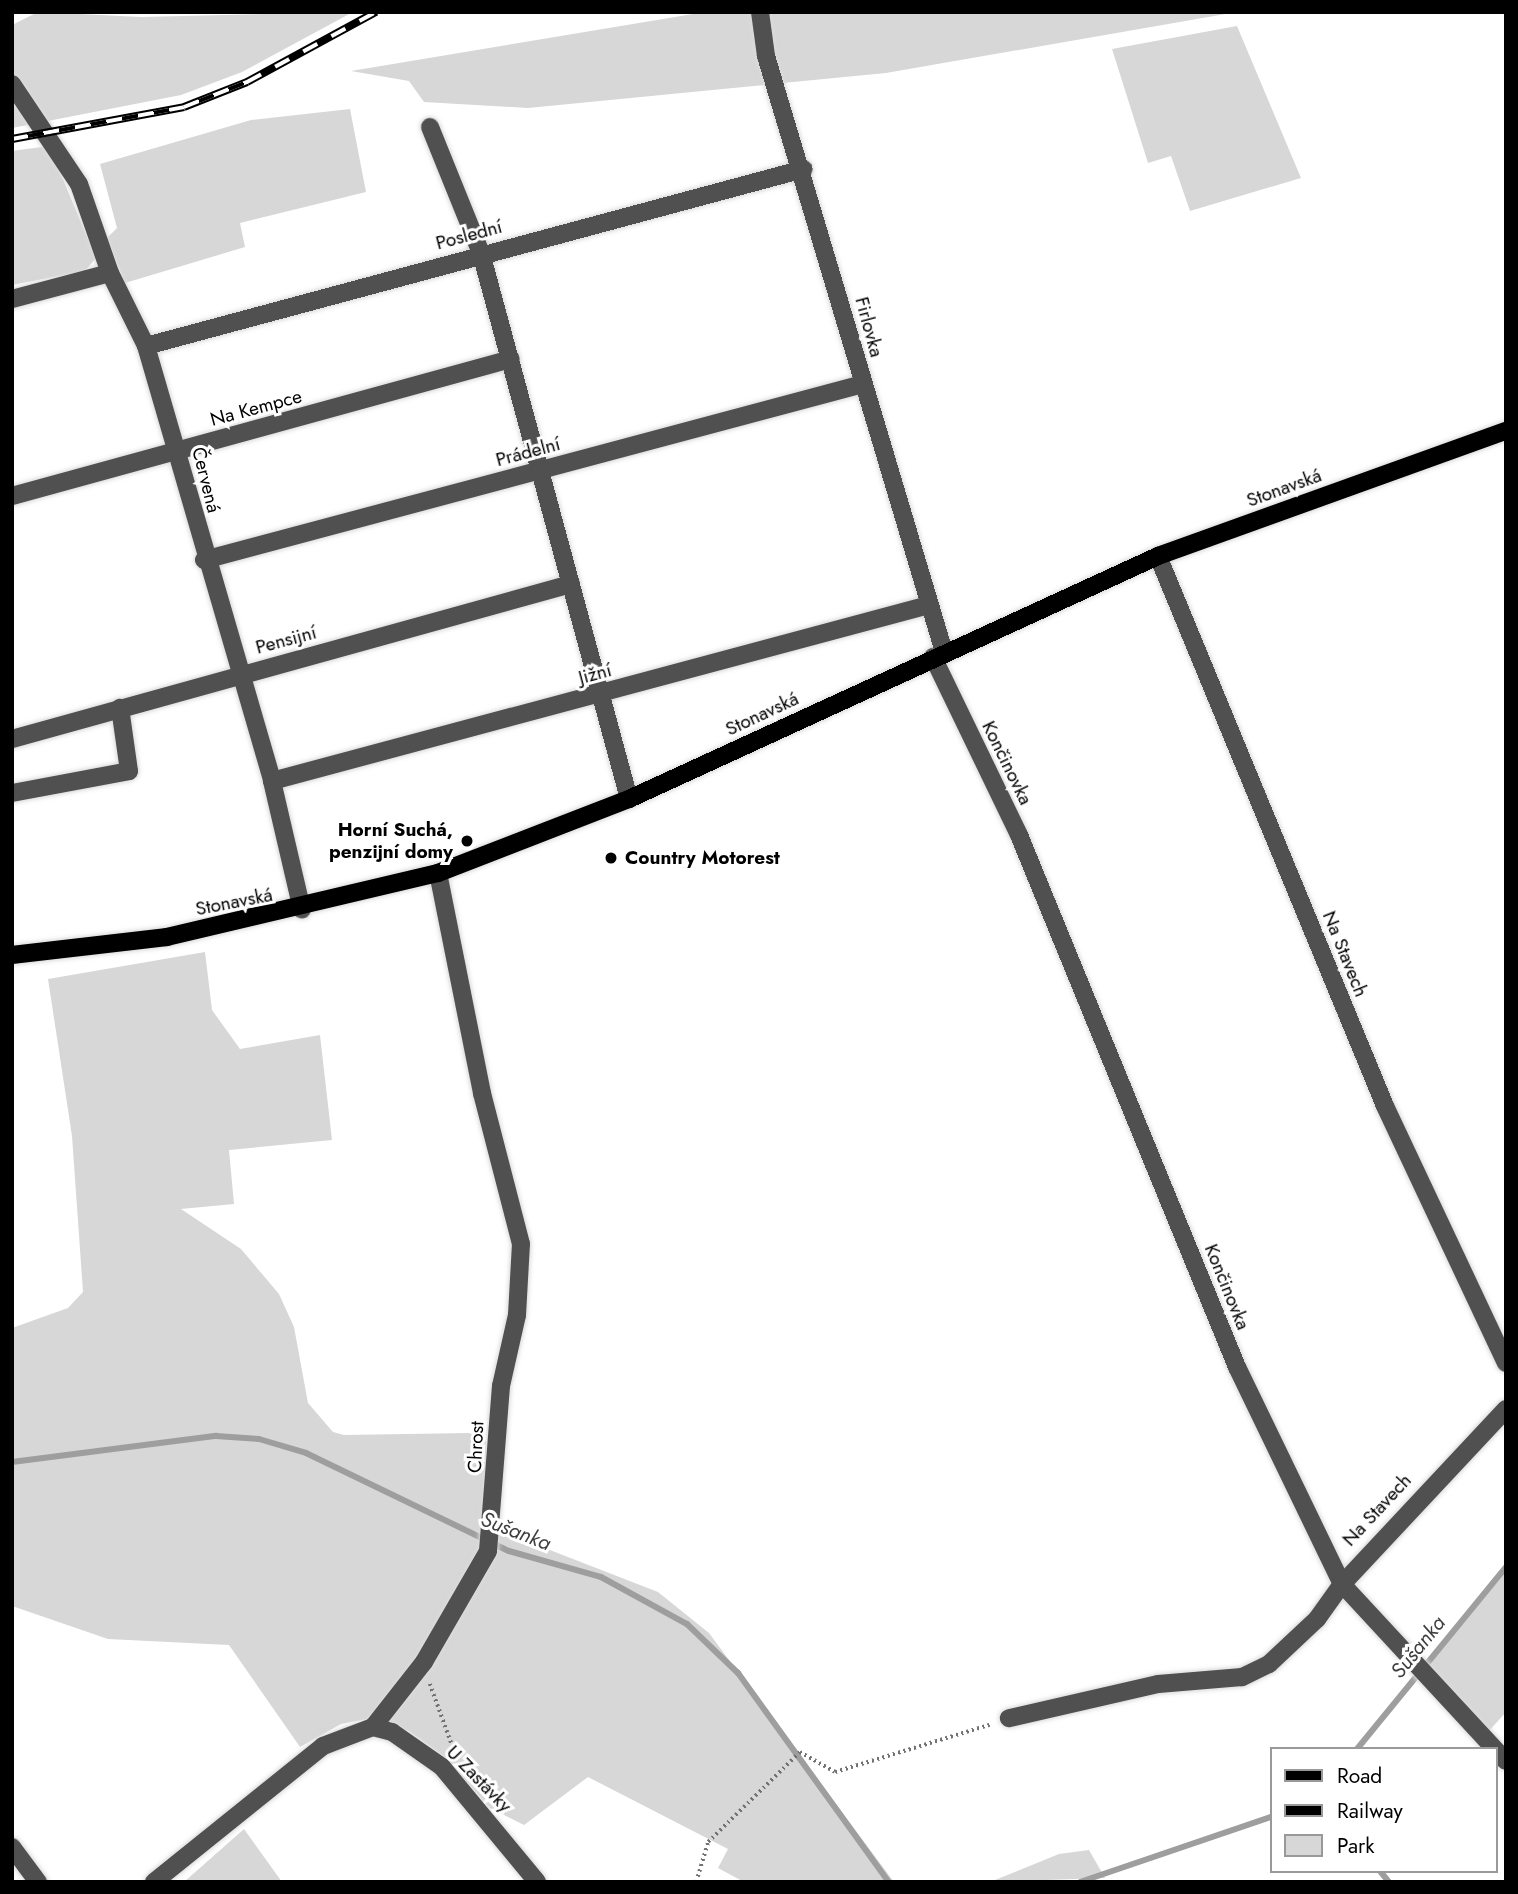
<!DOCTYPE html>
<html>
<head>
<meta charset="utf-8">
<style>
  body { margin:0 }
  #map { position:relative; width:1518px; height:1894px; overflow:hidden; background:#fff; font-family:Jost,sans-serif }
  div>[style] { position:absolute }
  .green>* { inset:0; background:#d7d7d7 }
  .stream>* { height:6px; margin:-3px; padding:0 3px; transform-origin:3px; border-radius:3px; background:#9e9e9e }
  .path>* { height:3.5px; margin-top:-1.75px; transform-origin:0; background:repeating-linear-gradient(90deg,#727272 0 2px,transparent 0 5.5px) }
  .roads { filter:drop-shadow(0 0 2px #dbdbdb) drop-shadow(0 0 2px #dbdbdb) }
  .minor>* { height:18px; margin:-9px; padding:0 9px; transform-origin:9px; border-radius:9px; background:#505050 }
  .major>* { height:18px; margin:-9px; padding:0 9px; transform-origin:9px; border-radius:9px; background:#000 }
  .rail>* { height:8px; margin-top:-4px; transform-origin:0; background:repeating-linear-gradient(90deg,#fff 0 16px,#000 0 32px); box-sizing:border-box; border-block:2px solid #000 }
  .dots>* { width:19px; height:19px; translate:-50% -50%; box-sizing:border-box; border:4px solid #fff; border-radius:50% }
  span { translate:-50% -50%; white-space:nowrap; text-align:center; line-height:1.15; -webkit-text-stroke:6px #fff; paint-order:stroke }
  .street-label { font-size:19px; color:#000 }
  .poi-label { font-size:19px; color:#000; font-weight:700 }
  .right { translate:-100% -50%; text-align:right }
  .left { translate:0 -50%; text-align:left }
  .water-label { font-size:21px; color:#3f3f3f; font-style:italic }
  .frame { position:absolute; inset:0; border:14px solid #000; pointer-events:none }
  .legend { position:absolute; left:1270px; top:1747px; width:228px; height:126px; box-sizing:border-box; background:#fff; border:2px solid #999; margin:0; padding:9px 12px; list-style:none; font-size:21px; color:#000 }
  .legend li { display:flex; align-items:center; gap:14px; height:35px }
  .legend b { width:35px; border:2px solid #999 }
</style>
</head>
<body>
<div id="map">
  <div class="green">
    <i style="clip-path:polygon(38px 12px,141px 17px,353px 12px,242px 72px,181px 95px,12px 128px,12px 25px)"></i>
    <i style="clip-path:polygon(705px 12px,1237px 12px,886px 73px,528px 108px,424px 102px,409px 81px,351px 71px)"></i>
    <i style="clip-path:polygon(1237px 26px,1301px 178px,1190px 211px,1171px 156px,1148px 163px,1112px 49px)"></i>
    <i style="clip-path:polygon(350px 109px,366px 192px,240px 223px,245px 247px,125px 283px,107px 238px,117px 228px,100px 164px,251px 120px)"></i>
    <i style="clip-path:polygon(49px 146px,96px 258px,85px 271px,12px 285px,12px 151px)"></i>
    <i style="clip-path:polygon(205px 952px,212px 1010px,240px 1049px,320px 1035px,332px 1140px,229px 1150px,234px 1204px,181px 1209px,241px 1249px,279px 1294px,294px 1327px,308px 1403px,333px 1432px,344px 1435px,469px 1433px,486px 1441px,488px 1526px,658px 1592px,709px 1633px,894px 1882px,744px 1882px,718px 1868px,728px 1849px,588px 1777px,524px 1825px,490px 1808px,445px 1757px,409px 1731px,367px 1719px,341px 1724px,300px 1747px,229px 1645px,108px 1639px,12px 1606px,12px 1328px,68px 1308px,83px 1292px,72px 1136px,48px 979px)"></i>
    <i style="clip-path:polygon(1506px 1567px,1506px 1712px,1488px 1732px,1426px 1664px)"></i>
    <i style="clip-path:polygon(244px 1829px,282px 1882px,184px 1882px)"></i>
    <i style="clip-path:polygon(1089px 1850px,1105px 1878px,990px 1882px,1059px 1854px)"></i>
  </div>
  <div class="stream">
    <i style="left:12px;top:1462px;width:206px;rotate:-7.3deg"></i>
    <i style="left:216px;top:1436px;width:43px;rotate:4deg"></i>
    <i style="left:259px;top:1439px;width:49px;rotate:16.6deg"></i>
    <i style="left:306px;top:1453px;width:225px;rotate:25.8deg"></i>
    <i style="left:509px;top:1551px;width:96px;rotate:15.8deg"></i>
    <i style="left:601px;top:1577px;width:98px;rotate:28.7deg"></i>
    <i style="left:687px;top:1624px;width:71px;rotate:43.9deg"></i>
    <i style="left:738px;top:1673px;width:258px;rotate:54.2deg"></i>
    <i style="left:1357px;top:1749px;width:235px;rotate:-50.7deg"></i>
    <i style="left:1380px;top:1871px;width:14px;rotate:51deg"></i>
    <i style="left:1080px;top:1882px;width:202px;rotate:-18.8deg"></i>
  </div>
  <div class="path">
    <i style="left:430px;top:1684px;width:73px;rotate:70.1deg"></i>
    <i style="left:696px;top:1882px;width:42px;rotate:-73.3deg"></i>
    <i style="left:708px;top:1842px;width:129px;rotate:-44.4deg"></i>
    <i style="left:800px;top:1752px;width:40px;rotate:29.7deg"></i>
    <i style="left:835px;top:1772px;width:164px;rotate:-17deg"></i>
  </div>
  <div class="roads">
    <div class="minor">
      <i style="left:760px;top:12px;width:44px;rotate:82.2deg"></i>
      <i style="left:766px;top:56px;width:622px;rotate:73.37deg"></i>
      <i style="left:12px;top:84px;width:120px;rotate:56.2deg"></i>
      <i style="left:79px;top:184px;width:94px;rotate:70.8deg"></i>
      <i style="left:110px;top:273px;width:81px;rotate:63.7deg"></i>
      <i style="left:146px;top:346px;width:453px;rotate:73.8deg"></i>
      <i style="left:272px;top:781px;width:132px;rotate:76.9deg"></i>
      <i style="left:430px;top:127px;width:136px;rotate:68deg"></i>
      <i style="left:481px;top:253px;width:566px;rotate:74.83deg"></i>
      <i style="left:12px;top:299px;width:101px;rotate:-14.9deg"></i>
      <i style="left:146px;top:346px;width:681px;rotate:-15.06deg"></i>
      <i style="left:12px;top:496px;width:517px;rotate:-15.35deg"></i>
      <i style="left:1158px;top:556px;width:595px;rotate:67.57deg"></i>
      <i style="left:1385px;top:1106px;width:284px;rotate:64.8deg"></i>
      <i style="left:204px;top:560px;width:682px;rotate:-14.95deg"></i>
      <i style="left:933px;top:657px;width:198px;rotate:64.2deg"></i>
      <i style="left:1019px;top:835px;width:575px;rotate:67.72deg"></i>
      <i style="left:1237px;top:1367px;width:241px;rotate:64.2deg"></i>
      <i style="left:1342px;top:1584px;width:43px;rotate:125.5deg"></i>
      <i style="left:1317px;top:1619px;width:66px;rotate:136.8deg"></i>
      <i style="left:1269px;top:1664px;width:30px;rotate:154deg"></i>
      <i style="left:1242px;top:1677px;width:84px;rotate:175.2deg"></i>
      <i style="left:1158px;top:1684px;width:153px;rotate:167.1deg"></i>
      <i style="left:12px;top:739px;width:580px;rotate:-15.5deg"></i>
      <i style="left:272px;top:781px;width:680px;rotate:-15deg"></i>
      <i style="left:12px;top:793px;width:119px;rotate:-10.6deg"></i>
      <i style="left:129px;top:771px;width:64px;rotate:-98.1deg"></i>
      <i style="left:1506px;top:1409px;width:240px;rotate:133.1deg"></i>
      <i style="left:1342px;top:1584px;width:241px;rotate:47.2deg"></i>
      <i style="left:373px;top:1727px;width:83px;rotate:-51.9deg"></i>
      <i style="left:424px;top:1662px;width:128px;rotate:-60deg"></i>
      <i style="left:488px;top:1551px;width:166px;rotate:-85.5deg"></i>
      <i style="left:501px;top:1386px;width:73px;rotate:-77.3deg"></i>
      <i style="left:517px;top:1315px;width:71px;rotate:-86.8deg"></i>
      <i style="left:521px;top:1244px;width:156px;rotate:-104.5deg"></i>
      <i style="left:482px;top:1093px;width:224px;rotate:-101.3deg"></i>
      <i style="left:12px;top:1847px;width:44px;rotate:53.4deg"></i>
      <i style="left:154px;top:1882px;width:217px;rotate:-38.8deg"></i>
      <i style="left:323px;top:1746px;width:53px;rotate:-20.8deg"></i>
      <i style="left:373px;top:1727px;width:20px;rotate:15deg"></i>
      <i style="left:392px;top:1732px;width:61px;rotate:35deg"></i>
      <i style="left:442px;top:1767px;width:149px;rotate:50.4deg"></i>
    </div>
    <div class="major">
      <i style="left:12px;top:955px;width:156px;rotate:-6.6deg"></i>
      <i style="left:167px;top:937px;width:278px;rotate:-13.3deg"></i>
      <i style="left:438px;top:873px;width:205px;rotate:-21.2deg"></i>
      <i style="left:629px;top:799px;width:582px;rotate:-24.67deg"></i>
      <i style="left:1158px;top:556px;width:370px;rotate:-19.8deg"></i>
    </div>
  </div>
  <div class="rail">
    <i style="left:12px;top:139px;width:175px;rotate:-10.5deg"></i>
    <i style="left:184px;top:107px;width:68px;rotate:-21.6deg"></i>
    <i style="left:247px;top:82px;width:147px;rotate:-28.5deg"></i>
  </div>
  <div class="dots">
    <i style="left:467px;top:841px;background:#000"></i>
    <i style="left:611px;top:858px;background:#000"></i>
  </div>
  <div class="street-label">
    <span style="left:469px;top:235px;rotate:-15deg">Poslední</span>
    <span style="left:869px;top:327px;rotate:75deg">Firlovka</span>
    <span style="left:256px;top:408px;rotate:-15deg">Na Kempce</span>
    <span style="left:528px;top:452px;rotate:-15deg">Prádelní</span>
    <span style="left:206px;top:480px;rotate:76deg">Červená</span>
    <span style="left:1284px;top:488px;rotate:-20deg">Stonavská</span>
    <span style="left:286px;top:640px;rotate:-15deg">Pensijní</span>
    <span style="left:595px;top:674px;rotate:-15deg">Jižní</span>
    <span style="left:762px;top:714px;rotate:-25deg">Stonavská</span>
    <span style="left:1007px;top:763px;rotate:64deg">Končinovka</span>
    <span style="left:234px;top:902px;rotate:-11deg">Stonavská</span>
    <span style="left:1345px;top:954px;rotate:68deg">Na Stavech</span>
    <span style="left:1227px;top:1287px;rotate:68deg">Končinovka</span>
    <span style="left:476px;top:1447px;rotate:-87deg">Chrost</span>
    <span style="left:1377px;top:1510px;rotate:-47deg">Na Stavech</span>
    <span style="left:479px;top:1779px;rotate:46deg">U Zastávky</span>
  </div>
  <div class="poi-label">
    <span class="right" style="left:453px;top:841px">Horní Suchá,<br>penzijní domy</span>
    <span class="left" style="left:625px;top:858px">Country Motorest</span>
  </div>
  <div class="water-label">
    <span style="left:516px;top:1531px;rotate:21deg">Sušanka</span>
    <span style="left:1418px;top:1647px;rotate:-51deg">Sušanka</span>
  </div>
  <div class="frame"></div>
  <ul class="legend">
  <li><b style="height:9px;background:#000"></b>Road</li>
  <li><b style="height:9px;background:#000"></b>Railway</li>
  <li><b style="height:19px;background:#d7d7d7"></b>Park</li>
  </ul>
</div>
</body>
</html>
